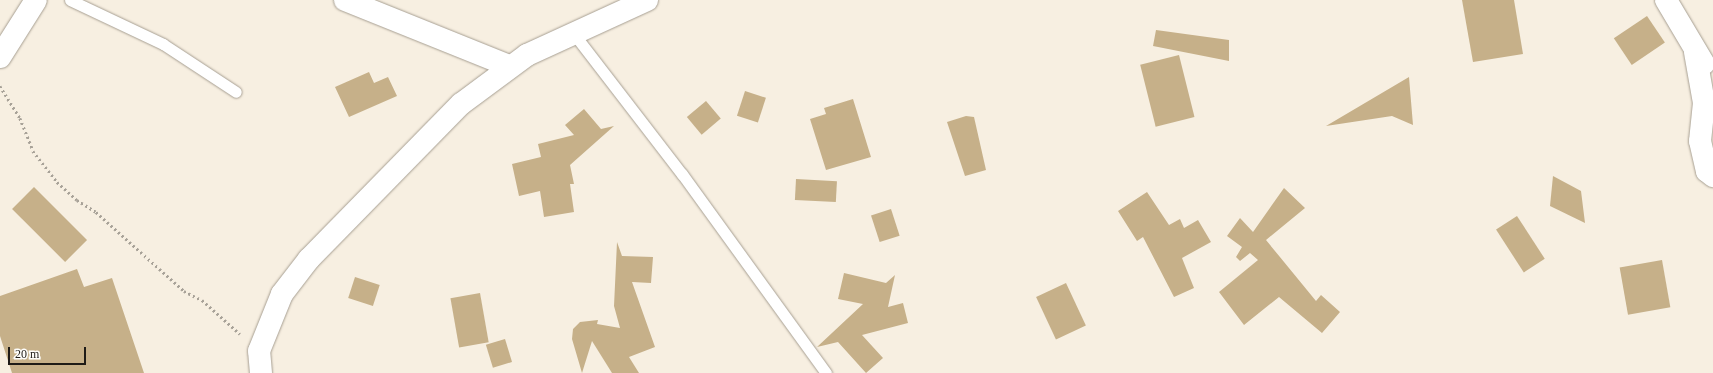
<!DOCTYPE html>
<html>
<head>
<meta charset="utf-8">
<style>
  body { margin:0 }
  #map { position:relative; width:1713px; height:373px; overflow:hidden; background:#f7efe1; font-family:Georgia,serif }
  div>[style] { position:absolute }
  .building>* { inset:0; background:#c6b089; transform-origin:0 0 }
  .path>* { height:2.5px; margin-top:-1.25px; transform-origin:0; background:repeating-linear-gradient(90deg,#a8a298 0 2px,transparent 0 5px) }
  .roads { filter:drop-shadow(0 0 1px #a79f92) drop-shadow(0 0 1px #a79f92) }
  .lane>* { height:11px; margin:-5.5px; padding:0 5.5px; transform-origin:5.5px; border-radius:5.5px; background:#fff }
  .street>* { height:22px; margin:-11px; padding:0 11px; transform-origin:11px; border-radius:11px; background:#fff }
  .primary>* { height:22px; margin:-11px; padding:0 11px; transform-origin:11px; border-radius:11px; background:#fff }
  span { translate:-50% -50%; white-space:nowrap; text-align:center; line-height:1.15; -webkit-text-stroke:3.5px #fefdfa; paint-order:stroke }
  .scale { position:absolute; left:8px; top:347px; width:78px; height:18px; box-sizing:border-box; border:2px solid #1e1b17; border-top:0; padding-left:5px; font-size:12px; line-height:14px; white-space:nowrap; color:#1e1b17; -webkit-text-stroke:3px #fefdfa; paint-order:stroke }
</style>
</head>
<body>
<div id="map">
  <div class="building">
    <i style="clip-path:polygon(1462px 0,1514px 0,1523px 54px,1473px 62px)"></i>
    <i style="left:1647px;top:16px;width:32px;height:40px;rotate:56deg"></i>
    <i style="clip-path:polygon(1156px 30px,1229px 40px,1229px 61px,1153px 46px)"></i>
    <i style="left:1179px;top:55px;width:64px;height:40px;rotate:76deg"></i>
    <i style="clip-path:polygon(369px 72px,374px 83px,388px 77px,397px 96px,349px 117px,335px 87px)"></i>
    <i style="clip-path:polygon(1409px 77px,1413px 125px,1392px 116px,1326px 126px)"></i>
    <i style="left:745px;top:91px;width:22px;height:26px;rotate:18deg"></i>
    <i style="clip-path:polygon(853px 99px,871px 157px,826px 170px,810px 119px,826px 114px,824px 108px)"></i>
    <i style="left:706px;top:101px;width:23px;height:25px;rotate:50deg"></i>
    <i style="clip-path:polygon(584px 109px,601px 129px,614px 126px,570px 165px,574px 184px,570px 184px,574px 212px,544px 217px,540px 191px,519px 196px,512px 164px,541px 157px,538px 144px,574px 135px,565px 125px)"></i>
    <i style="clip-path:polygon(966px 116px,974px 117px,986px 170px,965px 176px,947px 122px)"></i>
    <i style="clip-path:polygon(1553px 176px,1581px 191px,1585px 223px,1550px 206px)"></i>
    <i style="left:796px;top:179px;width:41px;height:21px;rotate:3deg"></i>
    <i style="left:34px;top:187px;width:75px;height:31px;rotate:45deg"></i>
    <i style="clip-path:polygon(1284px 188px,1305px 208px,1266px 240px,1316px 301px,1321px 295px,1340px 312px,1322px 333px,1279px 297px,1244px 325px,1219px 292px,1258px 260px,1250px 253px,1240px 261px,1236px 257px,1242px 247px,1227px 236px,1240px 218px,1253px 232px)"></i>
    <i style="clip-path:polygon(1147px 192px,1169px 225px,1180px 219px,1184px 228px,1198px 220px,1211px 242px,1182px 258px,1194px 288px,1174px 297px,1143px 237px,1137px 241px,1118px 211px)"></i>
    <i style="left:891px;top:209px;width:28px;height:21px;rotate:72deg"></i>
    <i style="left:1517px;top:216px;width:51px;height:25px;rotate:57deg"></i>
    <i style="clip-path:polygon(617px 242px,622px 256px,653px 257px,651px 283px,632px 282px,655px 347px,629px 357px,639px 373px,612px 373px,592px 341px,582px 373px,572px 339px,573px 329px,580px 322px,598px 320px,597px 324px,620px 328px,614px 306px)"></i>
    <i style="left:1662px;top:260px;width:48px;height:43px;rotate:80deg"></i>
    <i style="clip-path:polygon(77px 269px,84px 287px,112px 278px,144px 373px,12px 373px,0 336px,0 296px)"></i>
    <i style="clip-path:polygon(844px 273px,886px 283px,895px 275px,888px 307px,903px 303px,908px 323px,862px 335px,883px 358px,866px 373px,838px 342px,817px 347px,863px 304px,838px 299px)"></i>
    <i style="left:355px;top:277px;width:26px;height:22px;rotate:18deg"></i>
    <i style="left:1066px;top:283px;width:47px;height:33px;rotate:65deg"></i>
    <i style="left:480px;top:293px;width:50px;height:30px;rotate:80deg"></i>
    <i style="left:505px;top:339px;width:24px;height:20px;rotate:73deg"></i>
  </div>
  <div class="path">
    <i style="left:0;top:86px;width:38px;rotate:58deg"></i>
    <i style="left:20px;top:118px;width:35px;rotate:68deg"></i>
    <i style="left:33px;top:151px;width:39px;rotate:52deg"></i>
    <i style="left:57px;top:182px;width:27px;rotate:42deg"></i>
    <i style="left:77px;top:200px;width:22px;rotate:32deg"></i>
    <i style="left:96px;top:212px;width:118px;rotate:41.9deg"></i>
    <i style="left:184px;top:291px;width:20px;rotate:27deg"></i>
    <i style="left:202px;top:300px;width:51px;rotate:41.8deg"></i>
  </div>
  <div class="roads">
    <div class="lane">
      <i style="left:70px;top:0;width:103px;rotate:25.3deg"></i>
      <i style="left:163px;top:44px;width:87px;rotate:33.3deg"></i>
      <i style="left:574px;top:34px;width:177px;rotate:52.4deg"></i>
      <i style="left:682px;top:174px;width:246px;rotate:54.1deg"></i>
    </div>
    <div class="street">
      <i style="left:345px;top:0;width:177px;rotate:21.9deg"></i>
      <i style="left:1666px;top:0;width:74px;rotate:59.3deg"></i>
      <i style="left:1695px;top:52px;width:52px;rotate:80deg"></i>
      <i style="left:1704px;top:103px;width:38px;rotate:96deg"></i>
      <i style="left:1700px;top:141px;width:31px;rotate:77deg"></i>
      <i style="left:1707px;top:171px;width:8px;rotate:40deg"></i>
      <i style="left:261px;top:373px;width:22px;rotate:-95deg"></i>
      <i style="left:259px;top:351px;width:61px;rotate:-68deg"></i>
      <i style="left:282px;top:294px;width:44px;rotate:-52.4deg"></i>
      <i style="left:309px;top:259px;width:217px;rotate:-45.6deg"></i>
      <i style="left:461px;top:104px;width:82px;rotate:-36.6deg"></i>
      <i style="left:527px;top:55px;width:132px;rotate:-24.6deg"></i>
    </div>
    <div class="primary">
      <i style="left:0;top:57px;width:67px;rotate:-57.7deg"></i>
    </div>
  </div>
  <div class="scale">20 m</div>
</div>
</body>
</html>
